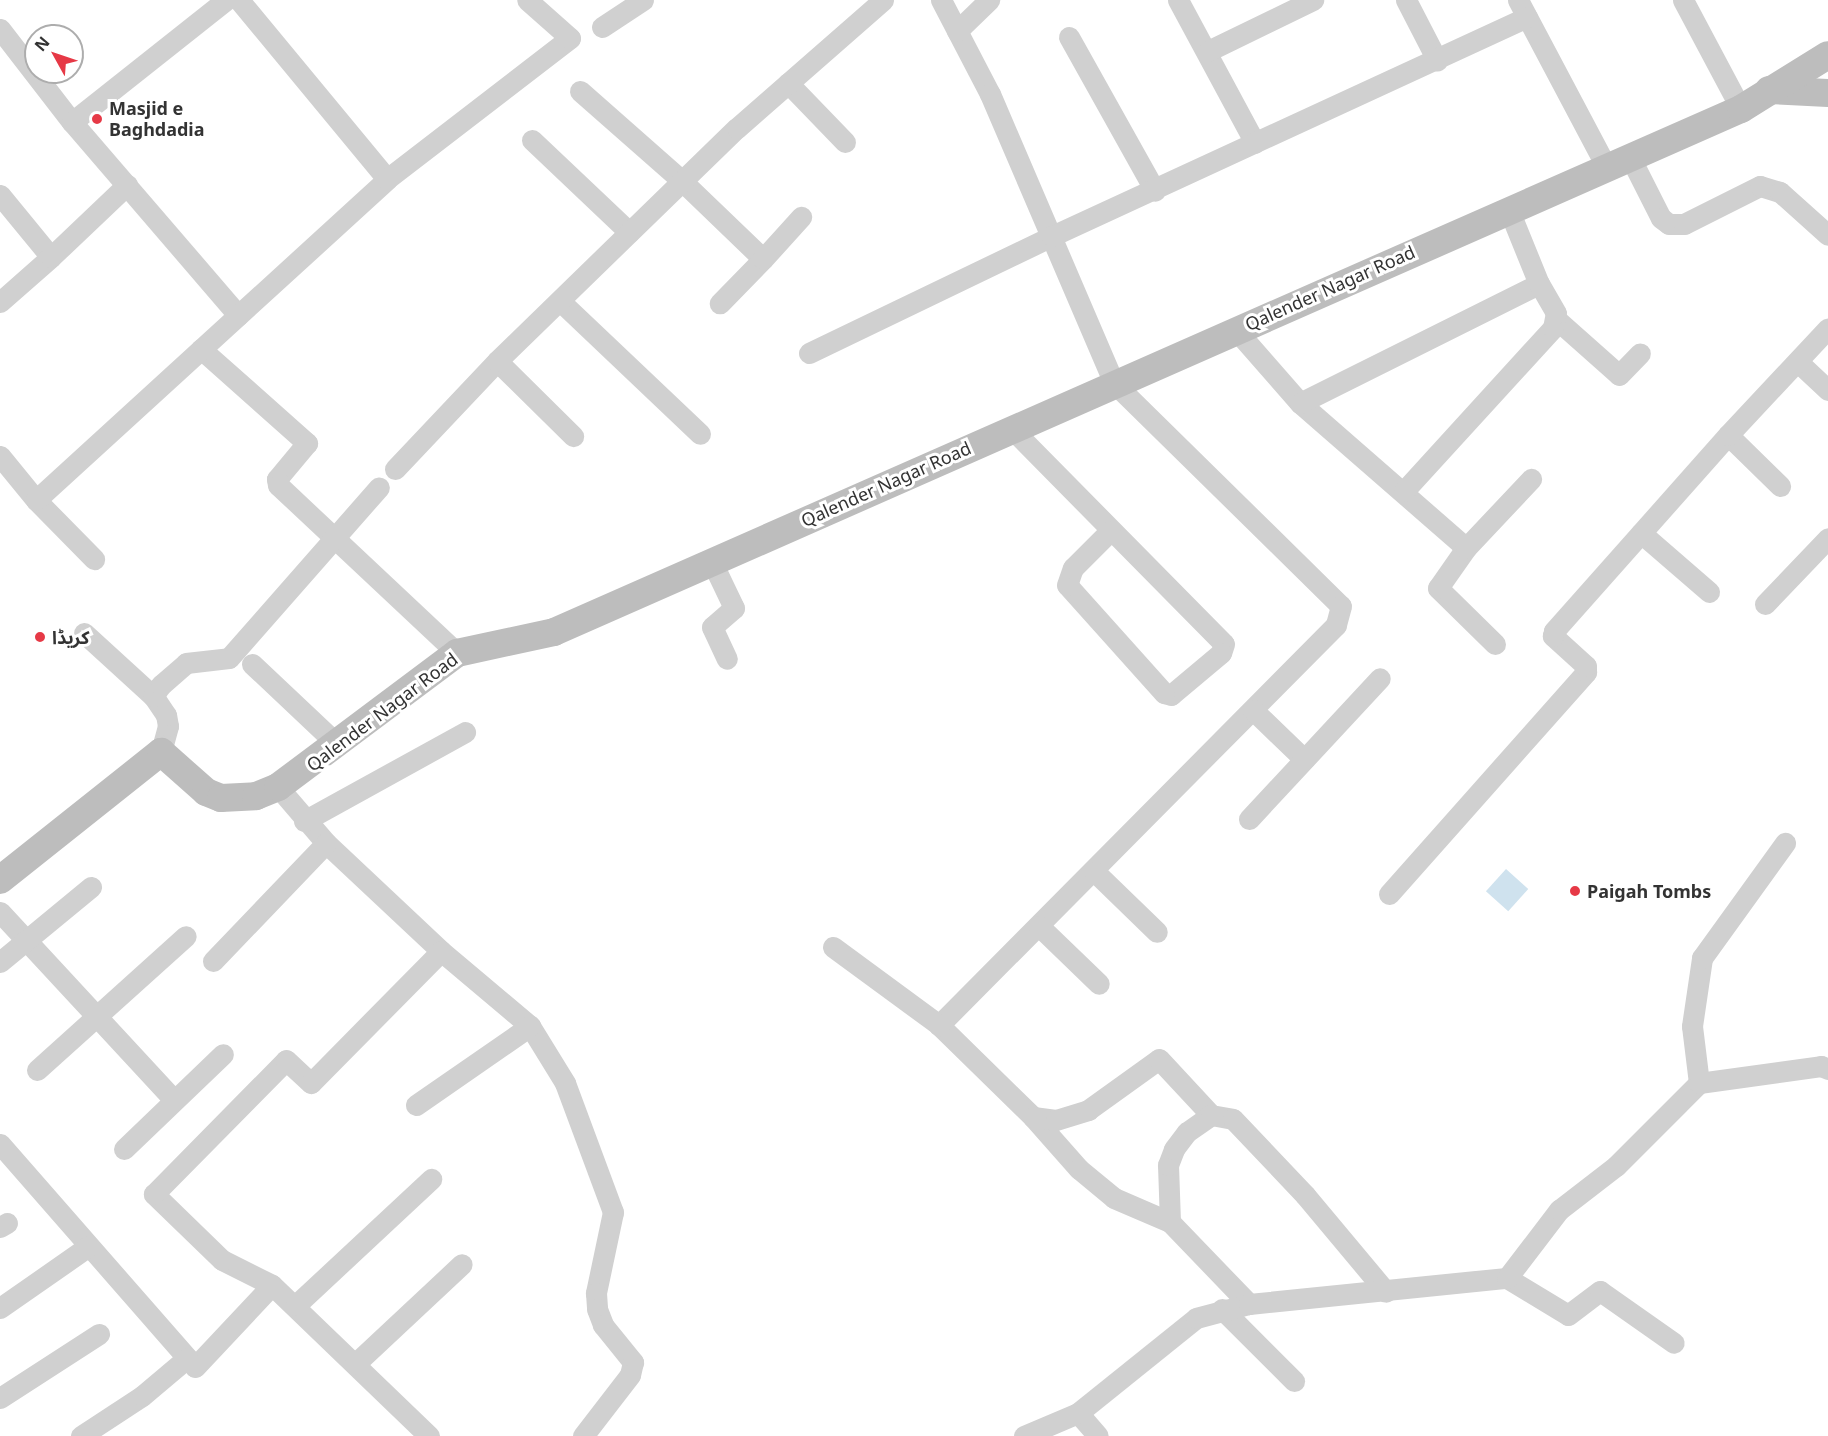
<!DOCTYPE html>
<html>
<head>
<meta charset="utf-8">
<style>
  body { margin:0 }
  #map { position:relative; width:1828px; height:1436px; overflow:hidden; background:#fff; font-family:"Noto Sans","Noto Sans Arabic",sans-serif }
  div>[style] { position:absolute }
  .water>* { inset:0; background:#cfe2ee; transform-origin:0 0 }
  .street>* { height:21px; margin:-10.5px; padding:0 10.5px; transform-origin:10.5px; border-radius:10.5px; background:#d0d0d0 }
  .secondary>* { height:28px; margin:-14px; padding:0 14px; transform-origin:14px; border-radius:14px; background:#bdbdbd }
  .dots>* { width:16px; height:16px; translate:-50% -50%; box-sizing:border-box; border:3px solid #fff; border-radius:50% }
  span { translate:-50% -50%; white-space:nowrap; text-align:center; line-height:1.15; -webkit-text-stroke:6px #fff; paint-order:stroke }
  .poi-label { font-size:18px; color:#333; font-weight:700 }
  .left { translate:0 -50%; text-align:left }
  .street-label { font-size:18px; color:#333 }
  .north { position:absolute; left:24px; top:24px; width:60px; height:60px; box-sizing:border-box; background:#fff; border:2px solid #adadad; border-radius:50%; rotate:310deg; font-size:16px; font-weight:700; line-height:24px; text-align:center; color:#333 }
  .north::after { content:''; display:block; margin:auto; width:21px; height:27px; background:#e63946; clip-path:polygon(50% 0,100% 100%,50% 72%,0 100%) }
</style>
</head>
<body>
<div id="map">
  <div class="water">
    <i style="left:1506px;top:869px;width:30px;height:30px;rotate:42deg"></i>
  </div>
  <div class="street">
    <i style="left:239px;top:0;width:232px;rotate:50.4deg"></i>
    <i style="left:941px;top:0;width:106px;rotate:62.5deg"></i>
    <i style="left:990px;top:94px;width:314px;rotate:66.8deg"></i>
    <i style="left:1114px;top:383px;width:318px;rotate:44.5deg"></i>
    <i style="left:1341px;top:606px;width:20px;rotate:105deg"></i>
    <i style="left:1336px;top:625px;width:564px;rotate:134.78deg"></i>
    <i style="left:939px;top:1025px;width:132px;rotate:44.4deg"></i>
    <i style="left:1033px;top:1117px;width:69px;rotate:48.5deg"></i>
    <i style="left:1079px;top:1169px;width:45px;rotate:39.6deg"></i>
    <i style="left:1114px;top:1198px;width:61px;rotate:23.2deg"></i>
    <i style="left:1170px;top:1222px;width:114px;rotate:46.1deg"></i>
    <i style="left:1178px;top:0;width:162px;rotate:61.7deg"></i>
    <i style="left:1406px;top:0;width:68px;rotate:62.7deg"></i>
    <i style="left:1518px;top:0;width:188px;rotate:62.1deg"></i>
    <i style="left:1683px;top:0;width:123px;rotate:62deg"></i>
    <i style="left:602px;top:27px;width:49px;rotate:-33.4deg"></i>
    <i style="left:0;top:29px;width:118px;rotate:52.3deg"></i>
    <i style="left:72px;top:122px;width:255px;rotate:49.3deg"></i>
    <i style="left:957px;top:31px;width:45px;rotate:-44.1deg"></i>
    <i style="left:1069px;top:37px;width:176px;rotate:60.8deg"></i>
    <i style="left:1208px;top:51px;width:117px;rotate:-25.9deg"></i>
    <i style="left:788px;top:83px;width:82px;rotate:46deg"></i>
    <i style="left:580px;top:91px;width:136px;rotate:41.4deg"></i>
    <i style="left:682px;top:181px;width:112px;rotate:43.9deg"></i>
    <i style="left:763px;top:259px;width:62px;rotate:134.3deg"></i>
    <i style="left:72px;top:122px;width:196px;rotate:-38.4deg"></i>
    <i style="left:532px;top:140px;width:134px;rotate:43.5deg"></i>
    <i style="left:1630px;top:157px;width:68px;rotate:63.1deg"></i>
    <i style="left:1661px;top:218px;width:10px;rotate:37deg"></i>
    <i style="left:1669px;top:224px;width:15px"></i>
    <i style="left:1684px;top:224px;width:85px;rotate:-26.6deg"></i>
    <i style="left:1760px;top:186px;width:21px;rotate:17deg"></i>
    <i style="left:1780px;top:192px;width:64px;rotate:41.9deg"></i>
    <i style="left:0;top:195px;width:80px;rotate:50.6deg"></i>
    <i style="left:51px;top:257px;width:68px;rotate:138.6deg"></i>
    <i style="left:51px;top:257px;width:105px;rotate:-43.5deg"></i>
    <i style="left:763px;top:259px;width:57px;rotate:-47.9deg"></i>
    <i style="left:560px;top:301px;width:193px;rotate:43.5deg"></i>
    <i style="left:1556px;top:319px;width:84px;rotate:41.6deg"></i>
    <i style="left:1619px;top:375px;width:30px;rotate:-46deg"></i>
    <i style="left:1236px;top:330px;width:97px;rotate:48.8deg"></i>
    <i style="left:1300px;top:403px;width:220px;rotate:41.1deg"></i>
    <i style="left:201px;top:349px;width:142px;rotate:41.6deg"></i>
    <i style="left:307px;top:443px;width:47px;rotate:129.8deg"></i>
    <i style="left:277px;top:479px;width:6px;rotate:81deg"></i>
    <i style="left:278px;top:485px;width:245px;rotate:43.2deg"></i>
    <i style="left:809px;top:353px;width:270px;rotate:-25.7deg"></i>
    <i style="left:1052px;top:236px;width:523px;rotate:-24.75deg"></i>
    <i style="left:497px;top:361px;width:107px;rotate:44.6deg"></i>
    <i style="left:1798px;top:362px;width:41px;rotate:43deg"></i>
    <i style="left:1300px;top:403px;width:267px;rotate:-26.5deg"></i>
    <i style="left:1539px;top:284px;width:80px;rotate:-112.1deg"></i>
    <i style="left:1011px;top:428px;width:303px;rotate:45.4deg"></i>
    <i style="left:1224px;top:644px;width:9px;rotate:108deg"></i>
    <i style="left:1221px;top:653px;width:65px;rotate:140deg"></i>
    <i style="left:1171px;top:695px;width:7px;rotate:-164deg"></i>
    <i style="left:1164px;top:693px;width:145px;rotate:-131.9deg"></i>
    <i style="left:1067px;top:585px;width:18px;rotate:-71deg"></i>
    <i style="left:1073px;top:568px;width:52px;rotate:-45deg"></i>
    <i style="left:1728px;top:435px;width:73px;rotate:44.4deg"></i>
    <i style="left:0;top:456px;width:57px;rotate:50.7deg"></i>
    <i style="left:36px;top:500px;width:83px;rotate:45.5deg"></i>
    <i style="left:395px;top:469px;width:149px;rotate:-46.6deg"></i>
    <i style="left:497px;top:361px;width:334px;rotate:-44.2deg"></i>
    <i style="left:737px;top:128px;width:194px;rotate:-41.2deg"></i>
    <i style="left:1404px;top:491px;width:221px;rotate:-47.6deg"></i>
    <i style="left:1553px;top:328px;width:15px;rotate:-79deg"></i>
    <i style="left:1556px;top:313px;width:34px;rotate:-120deg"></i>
    <i style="left:36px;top:500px;width:476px;rotate:-42.4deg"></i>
    <i style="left:387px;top:179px;width:231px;rotate:-37.6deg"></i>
    <i style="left:570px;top:38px;width:57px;rotate:-138.5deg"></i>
    <i style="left:1641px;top:533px;width:90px;rotate:40.9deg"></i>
    <i style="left:712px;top:562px;width:51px;rotate:64.4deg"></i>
    <i style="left:734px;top:608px;width:29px;rotate:139deg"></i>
    <i style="left:712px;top:627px;width:35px;rotate:65deg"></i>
    <i style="left:1765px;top:604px;width:91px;rotate:-46.3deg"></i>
    <i style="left:84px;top:633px;width:93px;rotate:42.4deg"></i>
    <i style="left:1495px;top:644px;width:80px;rotate:-135.5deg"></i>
    <i style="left:1438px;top:588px;width:49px;rotate:-55deg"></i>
    <i style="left:1466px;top:548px;width:95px;rotate:-46.7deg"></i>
    <i style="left:252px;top:664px;width:117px;rotate:43.3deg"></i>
    <i style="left:1253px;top:710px;width:71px;rotate:43.9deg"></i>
    <i style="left:161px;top:752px;width:27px;rotate:-75deg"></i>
    <i style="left:168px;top:726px;width:11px;rotate:-100deg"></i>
    <i style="left:166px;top:715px;width:23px;rotate:-124deg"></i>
    <i style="left:153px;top:696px;width:14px;rotate:-54deg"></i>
    <i style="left:161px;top:685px;width:33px;rotate:-41deg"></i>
    <i style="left:186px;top:663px;width:43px;rotate:-6.6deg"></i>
    <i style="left:229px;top:658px;width:227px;rotate:-48.7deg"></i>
    <i style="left:278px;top:787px;width:74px;rotate:49.4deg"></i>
    <i style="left:326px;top:843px;width:158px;rotate:43.2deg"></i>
    <i style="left:441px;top:951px;width:116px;rotate:40.1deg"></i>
    <i style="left:530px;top:1026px;width:67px;rotate:58.4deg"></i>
    <i style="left:565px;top:1083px;width:138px;rotate:69.6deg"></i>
    <i style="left:613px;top:1212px;width:83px;rotate:101.9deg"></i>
    <i style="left:596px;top:1293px;width:16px;rotate:86deg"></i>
    <i style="left:597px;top:1309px;width:17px;rotate:69deg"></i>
    <i style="left:603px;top:1325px;width:48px;rotate:51deg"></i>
    <i style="left:633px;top:1362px;width:13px;rotate:103deg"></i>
    <i style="left:630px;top:1375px;width:77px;rotate:127.6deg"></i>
    <i style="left:1249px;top:819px;width:192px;rotate:-47.1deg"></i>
    <i style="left:304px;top:821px;width:184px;rotate:-28.9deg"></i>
    <i style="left:1095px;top:872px;width:86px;rotate:44.1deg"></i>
    <i style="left:1389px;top:894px;width:297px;rotate:-48.4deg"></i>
    <i style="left:1586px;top:672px;width:6px;rotate:-90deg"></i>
    <i style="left:1586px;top:666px;width:45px;rotate:-137.7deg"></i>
    <i style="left:1553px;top:636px;width:5px;rotate:-79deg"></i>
    <i style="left:1554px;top:631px;width:262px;rotate:-48.4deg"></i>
    <i style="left:1728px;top:435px;width:146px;rotate:-46.9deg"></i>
    <i style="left:0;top:912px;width:256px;rotate:47.2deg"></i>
    <i style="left:1039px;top:926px;width:83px;rotate:44deg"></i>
    <i style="left:833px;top:947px;width:132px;rotate:36.3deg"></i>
    <i style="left:213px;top:961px;width:163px;rotate:-46.2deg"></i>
    <i style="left:0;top:962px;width:118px;rotate:-39.5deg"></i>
    <i style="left:37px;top:1070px;width:200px;rotate:-42deg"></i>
    <i style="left:1699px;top:1083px;width:57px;rotate:-97deg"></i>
    <i style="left:1692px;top:1026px;width:69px;rotate:-81.6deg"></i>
    <i style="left:1702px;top:958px;width:142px;rotate:-54.2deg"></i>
    <i style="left:416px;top:1105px;width:139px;rotate:-34.7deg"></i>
    <i style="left:1033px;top:1117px;width:23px;rotate:7deg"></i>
    <i style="left:1056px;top:1120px;width:34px;rotate:-17deg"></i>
    <i style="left:1088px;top:1110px;width:87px;rotate:-35.7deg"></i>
    <i style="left:1159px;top:1059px;width:76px;rotate:47.1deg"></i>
    <i style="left:0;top:1144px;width:296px;rotate:48.8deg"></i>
    <i style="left:195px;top:1367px;width:112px;rotate:-46.8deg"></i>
    <i style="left:272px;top:1285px;width:218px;rotate:43.9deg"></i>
    <i style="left:124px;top:1149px;width:137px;rotate:-43.8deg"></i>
    <i style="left:1170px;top:1222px;width:57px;rotate:-92deg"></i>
    <i style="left:1168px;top:1165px;width:17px;rotate:-69deg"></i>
    <i style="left:1174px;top:1149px;width:21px;rotate:-53deg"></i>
    <i style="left:1187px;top:1132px;width:29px;rotate:-35deg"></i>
    <i style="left:1211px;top:1115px;width:22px;rotate:10deg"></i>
    <i style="left:1233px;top:1119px;width:105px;rotate:46.5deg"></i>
    <i style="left:1305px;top:1195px;width:126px;rotate:50.1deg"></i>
    <i style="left:0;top:1227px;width:8px;rotate:-30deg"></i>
    <i style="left:1507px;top:1278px;width:71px;rotate:31.2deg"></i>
    <i style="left:1568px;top:1315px;width:40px;rotate:-37deg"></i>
    <i style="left:1600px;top:1291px;width:90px;rotate:35.1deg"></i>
    <i style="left:272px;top:1285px;width:56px;rotate:-153.4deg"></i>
    <i style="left:222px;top:1260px;width:95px;rotate:-135.9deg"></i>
    <i style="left:154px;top:1194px;width:188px;rotate:-45.4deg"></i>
    <i style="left:286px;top:1060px;width:34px;rotate:43deg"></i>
    <i style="left:311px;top:1083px;width:185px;rotate:-45.4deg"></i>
    <i style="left:296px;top:1305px;width:185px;rotate:-43deg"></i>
    <i style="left:0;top:1308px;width:108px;rotate:-34.9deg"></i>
    <i style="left:1222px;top:1309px;width:102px;rotate:45deg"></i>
    <i style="left:355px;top:1364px;width:146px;rotate:-43.1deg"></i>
    <i style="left:0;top:1398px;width:118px;rotate:-32.9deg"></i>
    <i style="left:1078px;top:1413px;width:30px;rotate:49deg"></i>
    <i style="left:81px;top:1436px;width:73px;rotate:-33.3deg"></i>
    <i style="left:142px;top:1396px;width:59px;rotate:-40.2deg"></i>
    <i style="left:1024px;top:1436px;width:59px;rotate:-23.1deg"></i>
    <i style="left:1078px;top:1413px;width:151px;rotate:-38.8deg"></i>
    <i style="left:1196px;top:1318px;width:55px;rotate:-14.8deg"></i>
    <i style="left:1249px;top:1304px;width:259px;rotate:-5.8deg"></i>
    <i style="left:1507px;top:1278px;width:86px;rotate:-52.6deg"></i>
    <i style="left:1559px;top:1210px;width:72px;rotate:-37.7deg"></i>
    <i style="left:1616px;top:1166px;width:117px;rotate:-45deg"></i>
    <i style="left:1699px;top:1083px;width:123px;rotate:-7.9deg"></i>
    <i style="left:1821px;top:1066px;width:8px;rotate:23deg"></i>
  </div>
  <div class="secondary">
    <i style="left:1769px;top:90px;width:59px;rotate:2.9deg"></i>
    <i style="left:0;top:880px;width:206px;rotate:-38.5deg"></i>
    <i style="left:161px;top:752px;width:60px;rotate:41.6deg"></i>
    <i style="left:206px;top:792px;width:16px;rotate:22deg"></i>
    <i style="left:221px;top:798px;width:35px;rotate:-3deg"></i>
    <i style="left:256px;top:796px;width:24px;rotate:-22deg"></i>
    <i style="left:278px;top:787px;width:224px;rotate:-36.8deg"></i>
    <i style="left:457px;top:653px;width:99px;rotate:-12.2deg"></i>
    <i style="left:554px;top:632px;width:1297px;rotate:-23.78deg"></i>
    <i style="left:1741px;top:109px;width:102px;rotate:-31.8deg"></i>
  </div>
  <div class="dots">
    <i style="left:97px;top:119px;background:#e63946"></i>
    <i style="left:40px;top:637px;background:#e63946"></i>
    <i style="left:1575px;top:891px;background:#e63946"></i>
  </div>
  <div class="poi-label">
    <span class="left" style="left:109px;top:119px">Masjid e<br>Baghdadia</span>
    <span class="left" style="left:52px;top:637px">کریڈا</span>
    <span class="left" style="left:1587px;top:891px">Paigah Tombs</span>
  </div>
  <div class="street-label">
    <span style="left:1330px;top:288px;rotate:-24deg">Qalender Nagar Road</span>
    <span style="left:886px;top:484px;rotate:-24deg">Qalender Nagar Road</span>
    <span style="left:382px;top:712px;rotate:-37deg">Qalender Nagar Road</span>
  </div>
  <div class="north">N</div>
</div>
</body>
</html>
